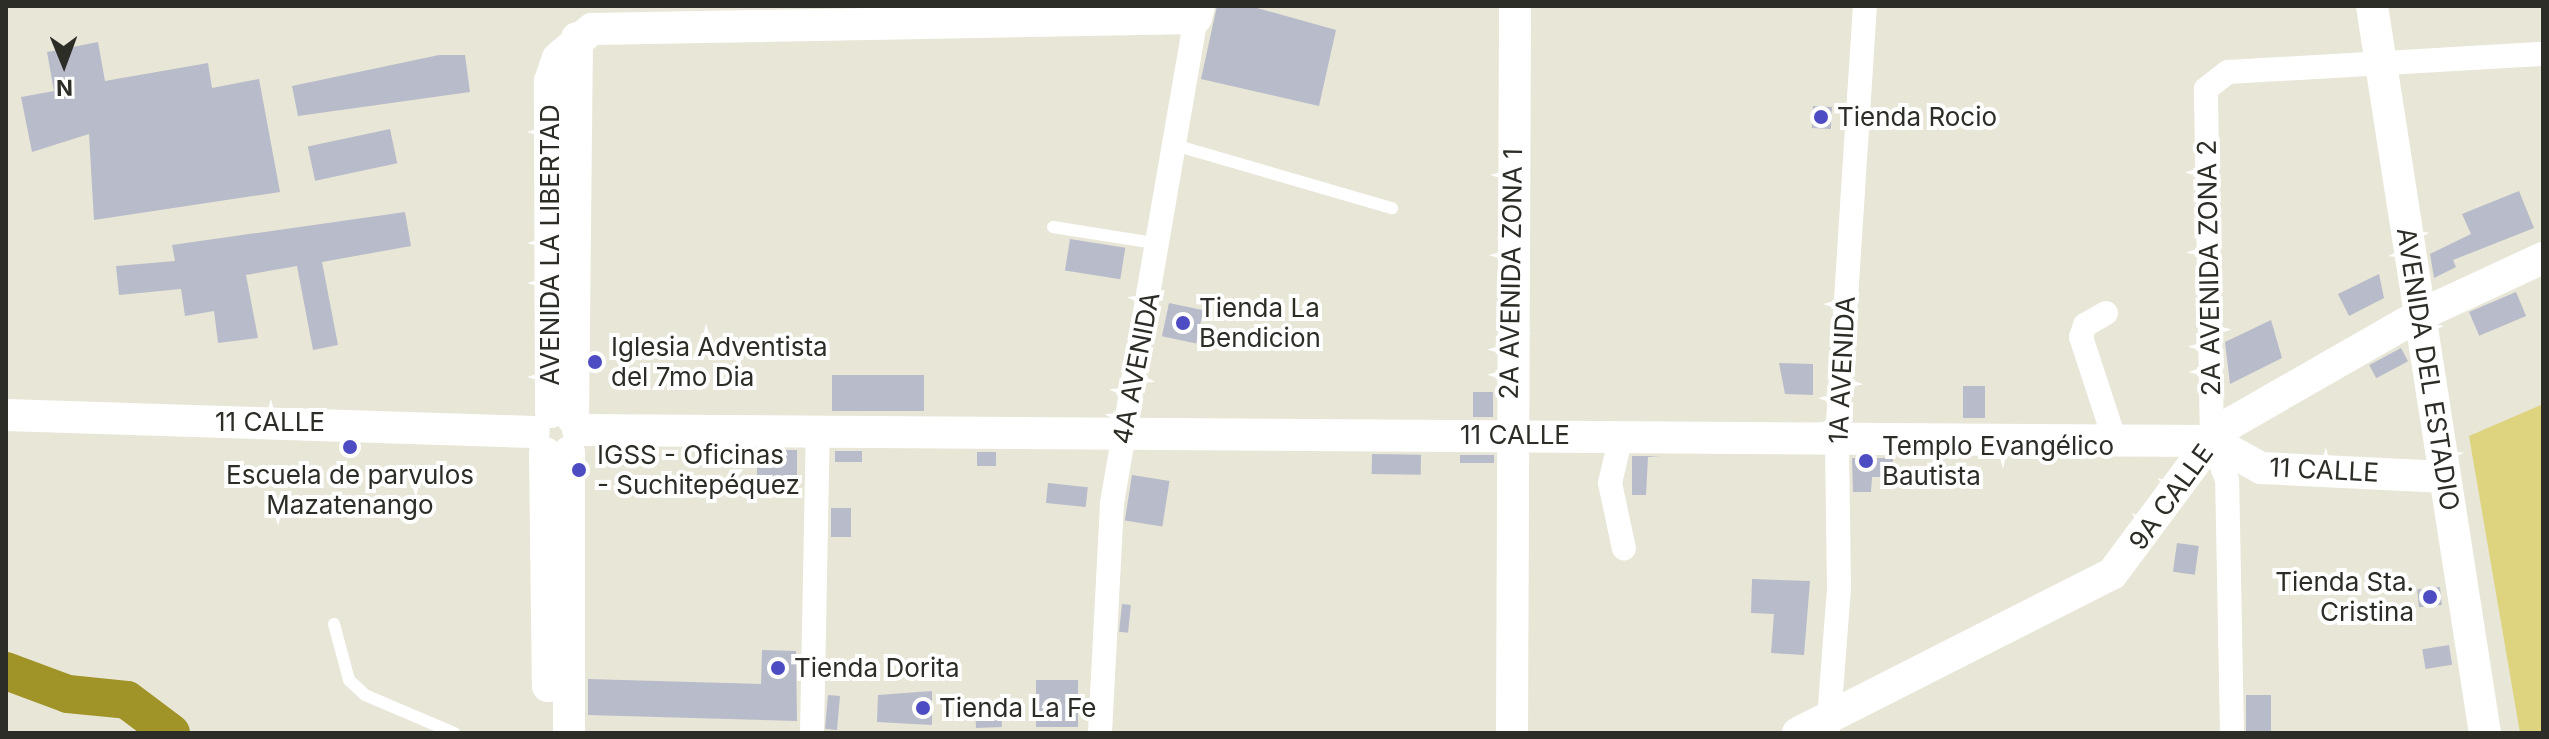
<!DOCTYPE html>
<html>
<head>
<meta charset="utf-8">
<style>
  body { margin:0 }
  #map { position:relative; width:2549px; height:739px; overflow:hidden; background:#e8e6d7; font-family:Inter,sans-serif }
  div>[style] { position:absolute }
  .green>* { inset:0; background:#ded47f }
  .river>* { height:38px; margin:-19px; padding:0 19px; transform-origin:19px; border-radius:19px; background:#a09327 }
  .building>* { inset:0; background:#b8bbc9; transform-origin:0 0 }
  .service>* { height:12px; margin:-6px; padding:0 6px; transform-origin:6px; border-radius:6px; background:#fff }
  .minor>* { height:24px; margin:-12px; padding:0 12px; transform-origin:12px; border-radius:12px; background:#fff }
  .tertiary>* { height:32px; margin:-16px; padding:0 16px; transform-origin:16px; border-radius:16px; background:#fff }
  .dots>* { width:22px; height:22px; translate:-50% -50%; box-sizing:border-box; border:4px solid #fff; border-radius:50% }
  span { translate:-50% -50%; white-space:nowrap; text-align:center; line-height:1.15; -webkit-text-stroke:8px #fff; paint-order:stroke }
  .poi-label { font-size:26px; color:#2d2d27 }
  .left { translate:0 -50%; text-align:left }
  .right { translate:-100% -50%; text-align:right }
  .street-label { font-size:26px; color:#2d2d27 }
  .frame { position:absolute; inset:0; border:8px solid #2d2d27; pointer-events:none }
  .north { position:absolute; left:24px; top:24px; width:80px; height:80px; -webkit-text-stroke:6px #fff; paint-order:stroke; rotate:179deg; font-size:22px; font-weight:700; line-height:32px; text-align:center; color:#2d2d27 }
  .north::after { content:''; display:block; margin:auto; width:28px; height:36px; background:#2d2d27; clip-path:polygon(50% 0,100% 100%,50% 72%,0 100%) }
</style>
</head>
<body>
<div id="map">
  <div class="green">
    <i style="clip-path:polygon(2543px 404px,2543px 733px,2520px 733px,2469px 436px)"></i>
  </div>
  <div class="river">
    <i style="left:6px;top:671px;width:66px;rotate:20.4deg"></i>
    <i style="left:68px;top:694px;width:59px;rotate:5.8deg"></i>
    <i style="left:127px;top:700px;width:55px;rotate:36.9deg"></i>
  </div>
  <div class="building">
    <i style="clip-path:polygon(1217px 6px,1250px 6px,1336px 30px,1319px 106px,1201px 79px)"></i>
    <i style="clip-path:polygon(98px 42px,105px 81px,208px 63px,212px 88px,259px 79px,280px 192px,94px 220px,89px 134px,32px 152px,21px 97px,54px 91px,47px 52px)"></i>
    <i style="clip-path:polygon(439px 55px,465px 55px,470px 92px,298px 116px,292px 86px)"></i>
    <i style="left:1813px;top:106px;width:19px;height:22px;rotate:3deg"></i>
    <i style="left:390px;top:129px;width:35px;height:84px;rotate:78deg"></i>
    <i style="clip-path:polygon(2519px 191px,2534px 228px,2453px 260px,2456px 267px,2434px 278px,2430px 254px,2471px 234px,2462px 214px)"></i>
    <i style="clip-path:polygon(405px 212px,411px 246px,322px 262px,338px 345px,313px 350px,297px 266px,246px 275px,258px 338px,218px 343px,214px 311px,185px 316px,181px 289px,119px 295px,116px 266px,175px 261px,172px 245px)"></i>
    <i style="left:1070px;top:239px;width:56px;height:32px;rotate:9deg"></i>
    <i style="clip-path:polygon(2379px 274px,2384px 298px,2349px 316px,2338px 294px)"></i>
    <i style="left:2516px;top:292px;width:26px;height:51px;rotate:67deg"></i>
    <i style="left:1169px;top:303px;width:35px;height:34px;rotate:12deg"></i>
    <i style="clip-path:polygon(2271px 320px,2282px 358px,2230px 384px,2225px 342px)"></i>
    <i style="left:2401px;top:348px;width:15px;height:36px;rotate:62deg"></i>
    <i style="clip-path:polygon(1779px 363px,1813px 364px,1813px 395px,1785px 394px)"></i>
    <i style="left:832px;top:375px;width:92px;height:36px"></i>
    <i style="left:1963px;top:386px;width:22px;height:32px"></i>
    <i style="left:1473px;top:392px;width:20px;height:25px"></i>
    <i style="left:757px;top:450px;width:40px;height:32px"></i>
    <i style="left:835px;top:451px;width:27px;height:11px"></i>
    <i style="left:977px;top:452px;width:19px;height:14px"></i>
    <i style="left:1372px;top:454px;width:49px;height:20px;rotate:1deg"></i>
    <i style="left:1460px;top:455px;width:34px;height:8px"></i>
    <i style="clip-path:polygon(1632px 456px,1660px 456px,1648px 457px,1646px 495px,1632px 495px)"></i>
    <i style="clip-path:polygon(1852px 458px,1893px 458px,1892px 477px,1872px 477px,1871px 492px,1853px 492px)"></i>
    <i style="left:1132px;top:475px;width:38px;height:46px;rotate:9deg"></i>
    <i style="left:1048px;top:483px;width:40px;height:20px;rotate:6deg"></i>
    <i style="left:831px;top:508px;width:20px;height:29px"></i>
    <i style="left:2177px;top:543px;width:22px;height:29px;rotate:8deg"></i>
    <i style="clip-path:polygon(1752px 579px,1810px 581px,1804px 655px,1771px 653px,1774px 614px,1751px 613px)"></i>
    <i style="left:2440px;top:587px;width:18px;height:23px;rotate:84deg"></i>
    <i style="left:1122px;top:604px;width:9px;height:28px;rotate:6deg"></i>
    <i style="left:2449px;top:645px;width:20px;height:27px;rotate:81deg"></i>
    <i style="clip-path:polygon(762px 650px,796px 651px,797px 721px,588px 715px,588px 679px,761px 684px)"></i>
    <i style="left:1036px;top:680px;width:42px;height:47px"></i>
    <i style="clip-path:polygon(932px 691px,932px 725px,877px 722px,878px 695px)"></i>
    <i style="left:828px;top:695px;width:12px;height:34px;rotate:5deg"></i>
    <i style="left:2246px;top:695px;width:25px;height:38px"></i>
    <i style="left:1001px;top:701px;width:26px;height:26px;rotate:88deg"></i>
  </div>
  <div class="service">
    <i style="left:1178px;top:146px;width:223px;rotate:16.2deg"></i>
    <i style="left:1053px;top:227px;width:108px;rotate:9deg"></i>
    <i style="left:334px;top:624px;width:58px;rotate:75deg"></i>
    <i style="left:349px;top:680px;width:22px;rotate:43deg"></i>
    <i style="left:365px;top:695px;width:97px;rotate:23.1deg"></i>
  </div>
  <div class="minor">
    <i style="left:2106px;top:313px;width:24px;rotate:150deg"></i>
    <i style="left:2085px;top:325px;width:13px;rotate:108deg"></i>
    <i style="left:2081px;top:337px;width:109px;rotate:71.9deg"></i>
    <i style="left:1621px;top:436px;width:48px;rotate:103.2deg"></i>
    <i style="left:1610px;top:483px;width:67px;rotate:78deg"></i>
    <i style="left:1828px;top:731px;width:143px;rotate:-85.6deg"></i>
    <i style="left:1839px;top:588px;width:150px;rotate:-90.8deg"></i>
    <i style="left:1837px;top:438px;width:433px;rotate:-86.3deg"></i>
    <i style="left:812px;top:733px;width:302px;rotate:-88.9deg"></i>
    <i style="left:1100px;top:733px;width:230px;rotate:-87deg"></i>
    <i style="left:1112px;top:503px;width:492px;rotate:-80.2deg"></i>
    <i style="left:2232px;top:733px;width:253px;rotate:-91.1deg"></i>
    <i style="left:2227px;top:480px;width:42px;rotate:-111deg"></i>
    <i style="left:2212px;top:441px;width:352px;rotate:-91deg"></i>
    <i style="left:2206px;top:89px;width:28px;rotate:-38deg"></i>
    <i style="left:2228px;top:72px;width:316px;rotate:-3.3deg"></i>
  </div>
  <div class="tertiary">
    <i style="left:2372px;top:6px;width:736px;rotate:81.17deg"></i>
    <i style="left:551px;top:412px;width:331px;rotate:-90.2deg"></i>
    <i style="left:550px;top:81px;width:24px;rotate:-71deg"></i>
    <i style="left:558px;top:58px;width:45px;rotate:-40.5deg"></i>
    <i style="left:592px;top:29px;width:604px;rotate:-1.04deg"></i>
    <i style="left:1196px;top:18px;width:12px;rotate:-76deg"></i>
    <i style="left:6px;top:415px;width:528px;rotate:1.84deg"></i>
    <i style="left:573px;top:419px;width:381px;rotate:-89.4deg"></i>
    <i style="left:578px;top:430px;width:1634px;rotate:0.39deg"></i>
    <i style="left:2212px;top:441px;width:56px;rotate:28.9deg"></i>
    <i style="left:2261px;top:468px;width:184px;rotate:2.8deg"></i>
    <i style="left:569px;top:452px;width:281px;rotate:90deg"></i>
    <i style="left:545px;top:453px;width:233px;rotate:89.3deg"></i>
    <i style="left:1512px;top:733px;width:727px;rotate:-89.76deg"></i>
    <i style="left:1798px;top:733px;width:352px;rotate:-26.9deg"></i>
    <i style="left:2112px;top:574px;width:179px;rotate:-53.4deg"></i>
    <i style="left:2219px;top:430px;width:232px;rotate:-29.8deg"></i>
    <i style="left:2420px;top:315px;width:136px;rotate:-24.9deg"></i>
  </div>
  <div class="dots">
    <i style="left:1821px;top:117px;background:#4d4cc2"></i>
    <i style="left:1183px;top:323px;background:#4d4cc2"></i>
    <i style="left:595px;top:362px;background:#4d4cc2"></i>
    <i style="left:350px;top:447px;background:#4d4cc2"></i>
    <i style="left:1866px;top:461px;background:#4d4cc2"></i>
    <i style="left:579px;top:470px;background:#4d4cc2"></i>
    <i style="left:2430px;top:597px;background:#4d4cc2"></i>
    <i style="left:778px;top:668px;background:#4d4cc2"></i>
    <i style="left:923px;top:708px;background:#4d4cc2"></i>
  </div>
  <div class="poi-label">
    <span class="left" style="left:1837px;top:117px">Tienda Rocio</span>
    <span class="left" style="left:1199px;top:323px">Tienda La<br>Bendicion</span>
    <span class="left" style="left:611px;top:362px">Iglesia Adventista<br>del 7mo Dia</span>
    <span class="left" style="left:1882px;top:461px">Templo Evangélico<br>Bautista</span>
    <span class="left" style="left:597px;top:470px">IGSS - Oficinas<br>- Suchitepéquez</span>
    <span style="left:350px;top:490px">Escuela de parvulos<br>Mazatenango</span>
    <span class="right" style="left:2414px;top:597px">Tienda Sta.<br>Cristina</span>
    <span class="left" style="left:794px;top:668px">Tienda Dorita</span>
    <span class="left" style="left:939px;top:708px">Tienda La Fe</span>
  </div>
  <div class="street-label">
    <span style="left:550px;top:245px;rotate:-90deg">AVENIDA LA LIBERTAD</span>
    <span style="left:2209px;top:268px;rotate:-91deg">2A AVENIDA ZONA 2</span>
    <span style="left:1511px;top:274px;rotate:-89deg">2A AVENIDA ZONA 1</span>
    <span style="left:1136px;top:368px;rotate:-79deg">4A AVENIDA</span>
    <span style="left:2428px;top:369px;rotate:81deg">AVENIDA DEL ESTADIO</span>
    <span style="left:1842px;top:370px;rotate:-87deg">1A AVENIDA</span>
    <span style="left:270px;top:422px">11 CALLE</span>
    <span style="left:1515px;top:435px">11 CALLE</span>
    <span style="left:2324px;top:470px;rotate:3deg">11 CALLE</span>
    <span style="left:2171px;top:497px;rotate:-54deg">9A CALLE</span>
  </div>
  <div class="frame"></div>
  <div class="north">N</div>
</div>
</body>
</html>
